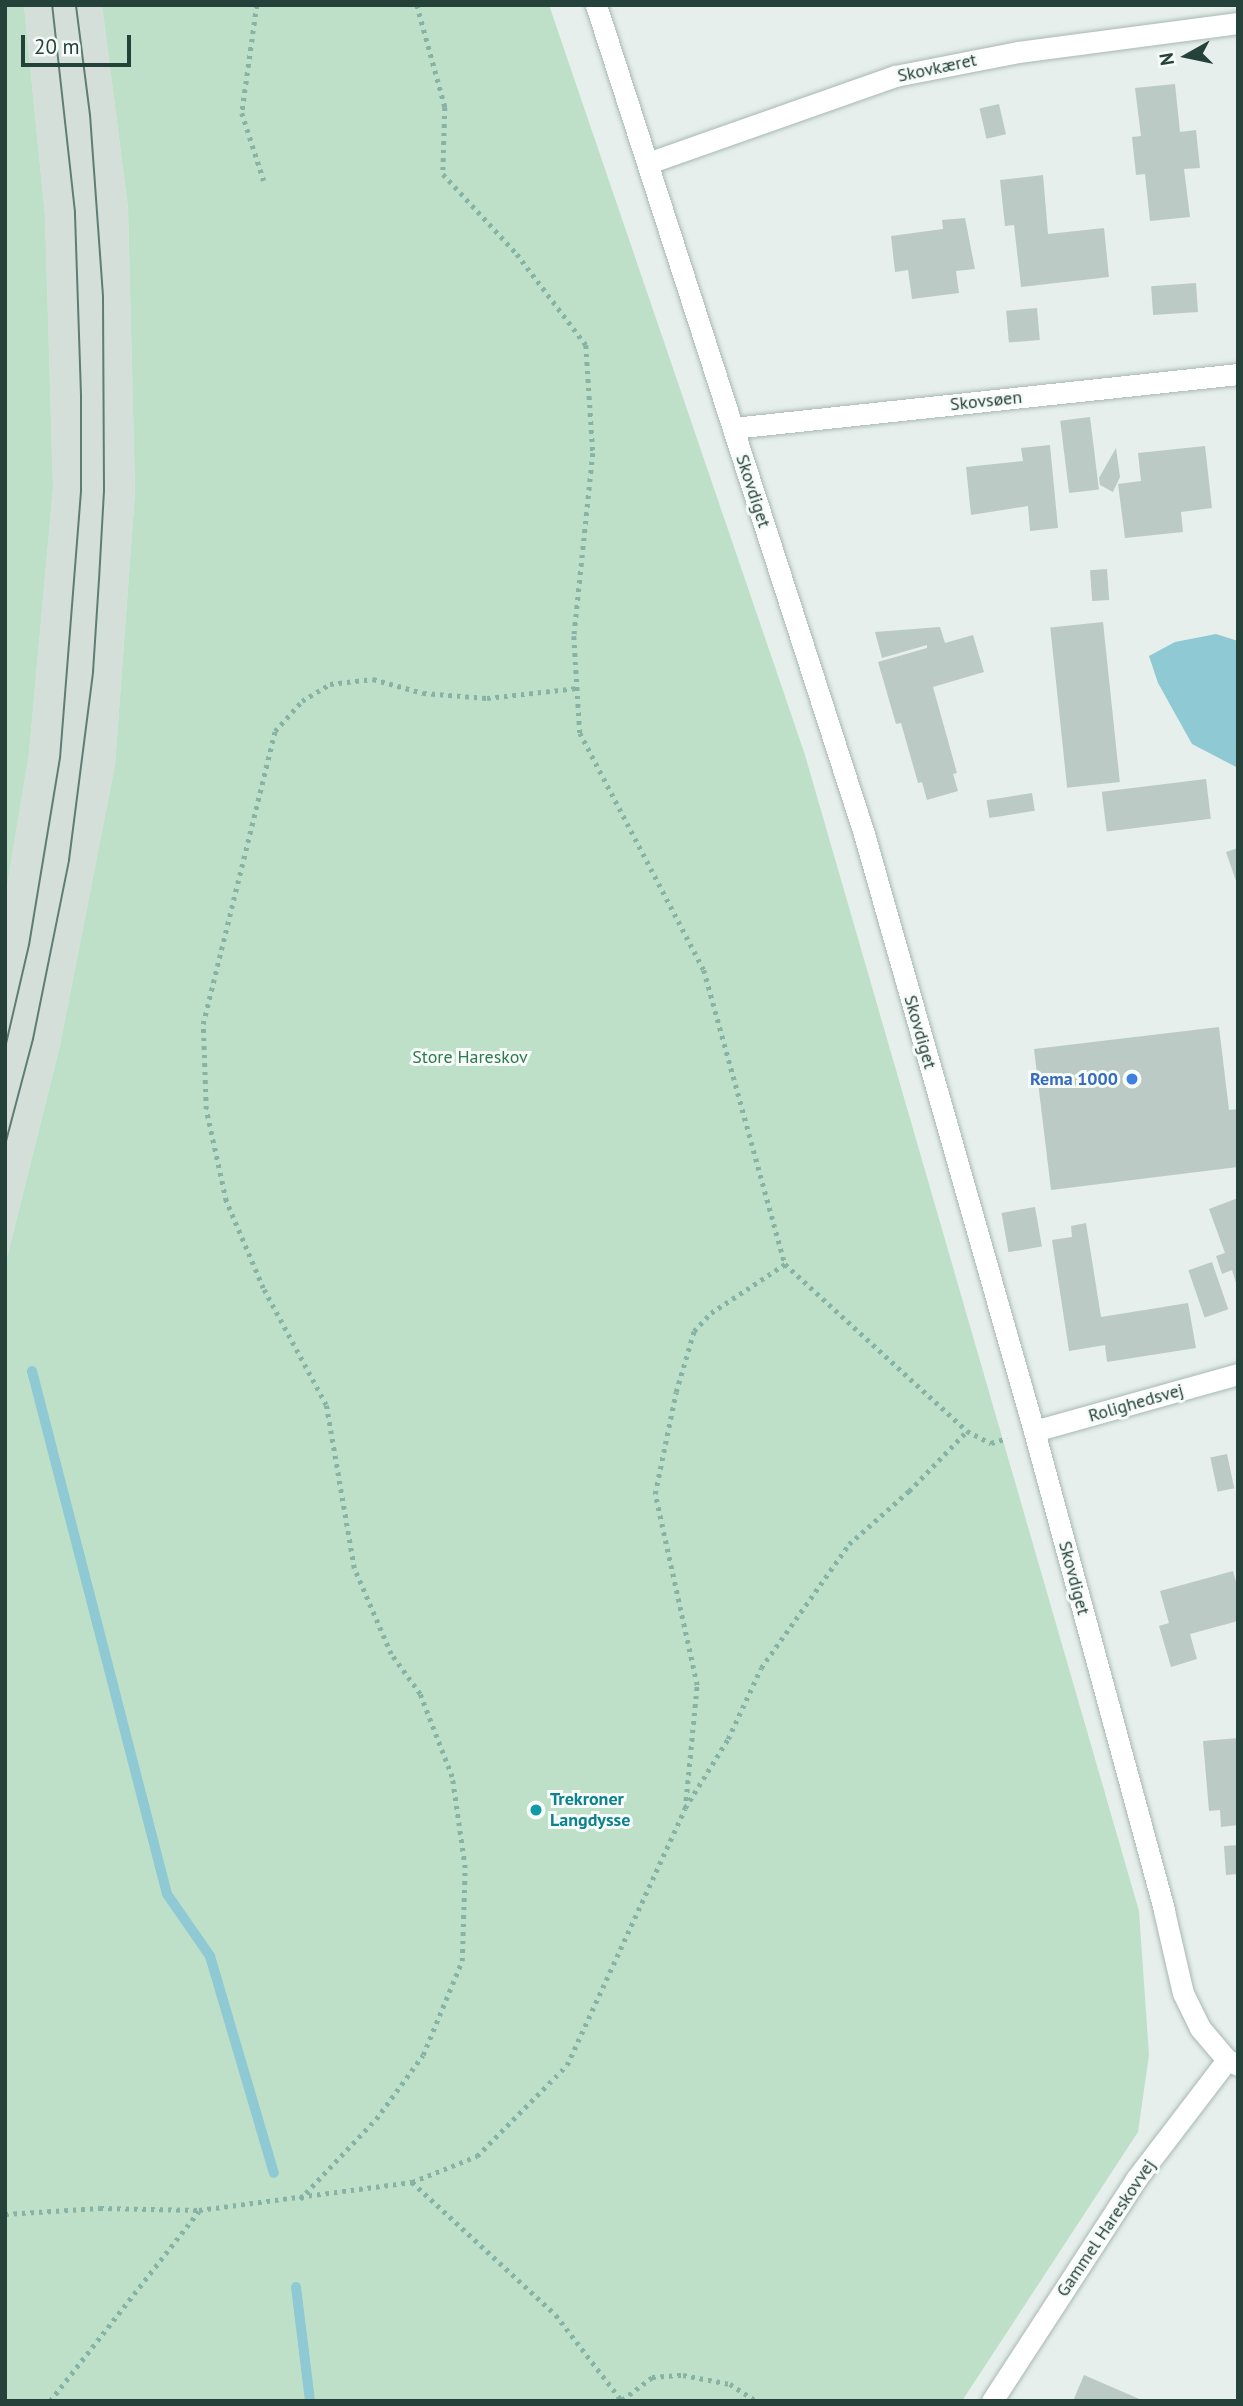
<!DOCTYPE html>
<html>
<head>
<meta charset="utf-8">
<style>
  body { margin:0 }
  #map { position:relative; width:1243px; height:2406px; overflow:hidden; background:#e6efeb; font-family:"PT Sans",sans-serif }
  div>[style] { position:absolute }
  .built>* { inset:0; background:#d4dfda }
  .green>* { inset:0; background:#bfe0c8 }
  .water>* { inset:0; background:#8ec9d4 }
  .stream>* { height:10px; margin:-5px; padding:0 5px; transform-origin:5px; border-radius:5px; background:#8ec9d4 }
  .building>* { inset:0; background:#bbcac4; transform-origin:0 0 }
  .path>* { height:4.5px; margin-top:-2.25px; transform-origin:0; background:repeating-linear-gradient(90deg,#86b3a5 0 3.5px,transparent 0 8.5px) }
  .roads { filter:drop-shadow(0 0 2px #a8b8b2) drop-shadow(0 0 2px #a8b8b2) }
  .street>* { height:21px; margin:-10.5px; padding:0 10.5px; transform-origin:10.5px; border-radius:10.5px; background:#fff }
  .secondary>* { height:21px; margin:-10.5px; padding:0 10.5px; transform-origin:10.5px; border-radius:10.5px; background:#fff }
  .tram>* { height:2px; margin:-1px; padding:0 1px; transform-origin:1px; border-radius:1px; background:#5f7d75 }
  .dots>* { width:19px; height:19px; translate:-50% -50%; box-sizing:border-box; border:4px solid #f7fbf9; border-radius:50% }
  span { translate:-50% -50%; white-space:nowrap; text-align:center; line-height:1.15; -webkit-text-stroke:6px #f7fbf9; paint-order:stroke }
  .street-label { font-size:18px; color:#24423a }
  .park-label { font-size:18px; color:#2d7a4b }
  .shop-label { font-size:18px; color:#366cbe; font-weight:700 }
  .right { translate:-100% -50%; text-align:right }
  .culture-label { font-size:18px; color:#0d838f; font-weight:700 }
  .left { translate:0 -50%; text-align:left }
  .frame { position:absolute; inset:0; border:7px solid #24423a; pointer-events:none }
  .north { position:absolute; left:1152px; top:21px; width:70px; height:70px; -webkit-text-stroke:5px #f7fbf9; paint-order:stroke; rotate:261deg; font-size:19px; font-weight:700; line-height:28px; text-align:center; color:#24423a }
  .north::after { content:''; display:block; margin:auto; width:24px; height:32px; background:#24423a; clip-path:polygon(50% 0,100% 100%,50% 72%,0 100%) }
  .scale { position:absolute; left:21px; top:35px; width:110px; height:32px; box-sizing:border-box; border:4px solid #24423a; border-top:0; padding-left:9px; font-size:21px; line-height:24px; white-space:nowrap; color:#24423a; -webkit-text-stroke:5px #f7fbf9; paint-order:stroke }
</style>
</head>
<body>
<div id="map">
  <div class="built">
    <i style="clip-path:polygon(24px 5px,102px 5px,128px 208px,135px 492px,115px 765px,60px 1045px,5px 1265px,5px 898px,29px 754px,53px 488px,45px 215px)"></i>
  </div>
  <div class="green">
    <i style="clip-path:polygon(5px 5px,24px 5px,45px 215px,53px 488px,29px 754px,5px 898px)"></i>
    <i style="clip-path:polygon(102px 5px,549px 5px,805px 755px,1139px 1911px,1149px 2055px,1138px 2132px,962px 2401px,5px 2401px,5px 1265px,60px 1045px,115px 765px,135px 492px,128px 208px)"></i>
  </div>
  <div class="water">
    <i style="clip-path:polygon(1216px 634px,1238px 641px,1238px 768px,1192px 744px,1158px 683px,1149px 656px,1175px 642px)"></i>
  </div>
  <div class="stream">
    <i style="left:32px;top:1371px;width:540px;rotate:75.53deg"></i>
    <i style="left:167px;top:1894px;width:75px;rotate:55.3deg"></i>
    <i style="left:210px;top:1956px;width:226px;rotate:73.6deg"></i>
    <i style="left:296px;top:2287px;width:115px;rotate:83deg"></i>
  </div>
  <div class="building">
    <i style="clip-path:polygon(1175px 84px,1180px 132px,1196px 130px,1200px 168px,1184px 169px,1190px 217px,1150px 221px,1145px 174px,1136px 175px,1132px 137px,1141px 136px,1135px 88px)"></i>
    <i style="left:999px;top:104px;width:31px;height:20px;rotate:77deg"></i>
    <i style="clip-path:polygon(1043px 175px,1048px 234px,1104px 228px,1109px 277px,1021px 287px,1014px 225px,1005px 226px,1000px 180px)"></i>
    <i style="clip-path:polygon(965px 218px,975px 269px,956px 271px,959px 293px,912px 299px,908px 270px,895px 272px,891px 236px,943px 229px,942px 220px)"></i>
    <i style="left:1196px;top:283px;width:29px;height:45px;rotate:86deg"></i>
    <i style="left:1037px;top:308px;width:32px;height:31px;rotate:85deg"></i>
    <i style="left:1090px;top:417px;width:73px;height:30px;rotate:83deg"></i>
    <i style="clip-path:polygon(1050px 445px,1058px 528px,1030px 531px,1028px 506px,971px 515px,966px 467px,1023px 461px,1021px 448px)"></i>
    <i style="clip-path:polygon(1205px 446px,1212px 508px,1181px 512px,1183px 532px,1125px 538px,1118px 484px,1141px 481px,1138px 453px)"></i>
    <i style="clip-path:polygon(1116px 448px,1120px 477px,1113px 492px,1100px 485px,1099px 478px)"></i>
    <i style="left:1107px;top:569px;width:31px;height:17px;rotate:86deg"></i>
    <i style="left:1103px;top:622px;width:161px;height:53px;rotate:84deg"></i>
    <i style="clip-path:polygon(940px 627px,945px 643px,973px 635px,984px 672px,933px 687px,957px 773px,953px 774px,958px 791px,927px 800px,922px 782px,918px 783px,901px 723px,896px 724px,878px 662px,927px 648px,927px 645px,882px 658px,875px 632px)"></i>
    <i style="left:1206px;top:779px;width:40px;height:105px;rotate:83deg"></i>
    <i style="left:1032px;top:793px;width:18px;height:46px;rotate:81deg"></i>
    <i style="clip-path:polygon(1238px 848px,1238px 884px,1237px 884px,1226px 852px)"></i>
    <i style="clip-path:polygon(1219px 1027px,1229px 1110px,1238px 1109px,1238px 1167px,1051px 1190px,1034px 1049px)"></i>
    <i style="clip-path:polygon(1238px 1198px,1238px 1286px,1237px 1286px,1232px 1270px,1222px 1274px,1216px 1256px,1225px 1253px,1209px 1209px)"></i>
    <i style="left:1035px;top:1207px;width:40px;height:34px;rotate:80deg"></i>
    <i style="clip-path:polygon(1086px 1223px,1101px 1317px,1188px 1303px,1196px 1348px,1107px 1362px,1105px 1345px,1069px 1351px,1052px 1240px,1072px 1237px,1071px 1226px)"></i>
    <i style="left:1212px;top:1262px;width:50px;height:25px;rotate:71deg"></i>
    <i style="left:1227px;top:1454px;width:35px;height:17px;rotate:78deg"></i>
    <i style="clip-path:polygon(1233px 1571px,1238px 1589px,1238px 1621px,1190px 1634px,1197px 1659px,1171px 1667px,1159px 1626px,1169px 1623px,1160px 1591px)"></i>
    <i style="clip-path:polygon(1238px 1738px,1238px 1825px,1221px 1827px,1220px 1810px,1209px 1811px,1203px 1741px)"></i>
    <i style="clip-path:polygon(1238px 1845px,1238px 1874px,1226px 1875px,1224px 1846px)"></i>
    <i style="clip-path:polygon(1084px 2375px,1144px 2401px,1073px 2401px)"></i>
  </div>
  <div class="path">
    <i style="left:257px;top:5px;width:109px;rotate:97.9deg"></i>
    <i style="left:242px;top:113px;width:71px;rotate:72.1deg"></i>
    <i style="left:417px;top:5px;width:106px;rotate:74.6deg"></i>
    <i style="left:445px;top:107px;width:67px;rotate:91.7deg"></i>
    <i style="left:443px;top:174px;width:109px;rotate:47.2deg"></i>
    <i style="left:517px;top:254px;width:114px;rotate:52.8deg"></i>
    <i style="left:586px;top:345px;width:108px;rotate:86.3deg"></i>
    <i style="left:593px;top:453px;width:184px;rotate:95.9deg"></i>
    <i style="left:574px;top:636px;width:97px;rotate:86.5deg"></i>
    <i style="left:580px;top:733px;width:267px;rotate:62.4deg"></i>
    <i style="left:704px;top:970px;width:305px;rotate:74.6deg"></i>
    <i style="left:785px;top:1264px;width:247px;rotate:42.5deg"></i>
    <i style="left:967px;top:1431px;width:27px;rotate:27deg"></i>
    <i style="left:991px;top:1443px;width:17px;rotate:-17deg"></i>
    <i style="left:685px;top:1808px;width:81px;rotate:-58.1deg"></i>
    <i style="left:728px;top:1739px;width:78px;rotate:-65.1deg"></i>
    <i style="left:761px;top:1668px;width:152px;rotate:-54.6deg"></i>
    <i style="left:849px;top:1544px;width:80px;rotate:-41.5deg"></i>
    <i style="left:909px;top:1491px;width:83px;rotate:-46deg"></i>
    <i style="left:412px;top:2182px;width:70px;rotate:-21.8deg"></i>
    <i style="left:477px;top:2156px;width:128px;rotate:-45.3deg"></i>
    <i style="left:567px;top:2065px;width:282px;rotate:-65.3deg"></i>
    <i style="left:685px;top:1809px;width:125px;rotate:-84.5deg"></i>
    <i style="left:697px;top:1685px;width:196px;rotate:-102.4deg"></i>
    <i style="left:655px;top:1494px;width:104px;rotate:-78.4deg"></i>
    <i style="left:676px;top:1392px;width:64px;rotate:-73.6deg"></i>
    <i style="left:694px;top:1331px;width:25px;rotate:-47deg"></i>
    <i style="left:711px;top:1313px;width:89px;rotate:-33.5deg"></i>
    <i style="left:300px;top:2199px;width:110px;rotate:-46.5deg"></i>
    <i style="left:376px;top:2119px;width:79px;rotate:-53.7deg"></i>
    <i style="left:423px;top:2055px;width:102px;rotate:-67.5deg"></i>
    <i style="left:462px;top:1961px;width:93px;rotate:-88.2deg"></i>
    <i style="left:465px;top:1868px;width:92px;rotate:-98.1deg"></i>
    <i style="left:452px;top:1777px;width:89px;rotate:-111.1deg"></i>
    <i style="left:420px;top:1694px;width:49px;rotate:-125.9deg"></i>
    <i style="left:391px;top:1654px;width:94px;rotate:-113.3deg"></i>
    <i style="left:354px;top:1568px;width:165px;rotate:-99.7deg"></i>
    <i style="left:326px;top:1405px;width:133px;rotate:-118.3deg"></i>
    <i style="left:263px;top:1288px;width:95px;rotate:-113deg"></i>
    <i style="left:226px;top:1201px;width:94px;rotate:-102.3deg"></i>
    <i style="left:206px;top:1109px;width:85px;rotate:-92deg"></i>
    <i style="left:203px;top:1024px;width:302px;rotate:-76.2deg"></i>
    <i style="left:275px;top:731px;width:40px;rotate:-48deg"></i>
    <i style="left:302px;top:701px;width:33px;rotate:-31deg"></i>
    <i style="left:330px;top:684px;width:43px;rotate:-6.6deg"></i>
    <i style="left:373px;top:679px;width:52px;rotate:15.6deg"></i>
    <i style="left:423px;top:693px;width:64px;rotate:4.5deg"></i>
    <i style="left:487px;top:698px;width:91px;rotate:-6.3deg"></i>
    <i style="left:5px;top:2214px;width:95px;rotate:-3.6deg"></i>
    <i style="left:100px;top:2208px;width:99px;rotate:1.2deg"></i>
    <i style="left:199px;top:2210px;width:215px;rotate:-7.5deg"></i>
    <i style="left:412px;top:2182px;width:196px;rotate:42.7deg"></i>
    <i style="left:556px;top:2315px;width:108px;rotate:52.5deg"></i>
    <i style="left:622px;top:2400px;width:38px;rotate:-37deg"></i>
    <i style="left:652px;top:2377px;width:31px;rotate:-4deg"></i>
    <i style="left:683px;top:2375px;width:48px;rotate:10.8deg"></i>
    <i style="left:730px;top:2384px;width:31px;rotate:33deg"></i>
    <i style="left:50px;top:2401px;width:241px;rotate:-51.9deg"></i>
  </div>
  <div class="roads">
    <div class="street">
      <i style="left:648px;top:163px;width:262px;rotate:-19.4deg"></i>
      <i style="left:895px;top:76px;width:125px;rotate:-11deg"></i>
      <i style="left:1018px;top:52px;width:222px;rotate:-7.5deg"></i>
      <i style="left:733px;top:428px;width:508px;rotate:-6.1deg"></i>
      <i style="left:1034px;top:1431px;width:212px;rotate:-15.6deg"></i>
    </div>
    <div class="secondary">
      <i style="left:596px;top:5px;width:871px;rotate:72.08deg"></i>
      <i style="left:864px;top:834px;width:621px;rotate:74.11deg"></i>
      <i style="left:1034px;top:1431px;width:497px;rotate:74.8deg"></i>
      <i style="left:1164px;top:1911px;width:84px;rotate:77deg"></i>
      <i style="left:1183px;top:1993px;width:39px;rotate:64deg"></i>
      <i style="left:1200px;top:2028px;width:42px;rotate:49.8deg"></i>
      <i style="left:1227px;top:2060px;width:12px;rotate:24deg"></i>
      <i style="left:992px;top:2401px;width:265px;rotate:-57deg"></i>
      <i style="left:1136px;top:2179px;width:150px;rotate:-52.6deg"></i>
    </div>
  </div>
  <div class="tram">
    <i style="left:5px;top:1048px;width:106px;rotate:-76.9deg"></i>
    <i style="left:29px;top:945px;width:190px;rotate:-80.6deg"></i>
    <i style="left:60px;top:758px;width:269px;rotate:-85.5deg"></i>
    <i style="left:81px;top:490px;width:95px;rotate:-90deg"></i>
    <i style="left:81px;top:395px;width:183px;rotate:-91.9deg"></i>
    <i style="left:75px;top:212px;width:208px;rotate:-96.3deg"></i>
    <i style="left:5px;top:1145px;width:110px;rotate:-75.2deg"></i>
    <i style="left:33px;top:1039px;width:183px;rotate:-78.6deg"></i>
    <i style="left:69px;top:860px;width:190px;rotate:-82.7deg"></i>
    <i style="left:93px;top:672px;width:92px;rotate:-86.3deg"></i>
    <i style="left:99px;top:580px;width:90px;rotate:-86.8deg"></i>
    <i style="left:104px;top:490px;width:194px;rotate:-90.3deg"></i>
    <i style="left:103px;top:296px;width:181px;rotate:-94.1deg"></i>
    <i style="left:90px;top:115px;width:111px;rotate:-97.3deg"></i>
  </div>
  <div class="dots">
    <i style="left:1132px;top:1079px;background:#3f7fe0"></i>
    <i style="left:536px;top:1810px;background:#0f9aa8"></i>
  </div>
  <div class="street-label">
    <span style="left:937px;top:68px;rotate:-12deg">Skovkæret</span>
    <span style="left:986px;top:401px;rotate:-6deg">Skovsøen</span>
    <span style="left:753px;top:491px;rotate:72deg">Skovdiget</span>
    <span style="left:920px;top:1032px;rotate:74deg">Skovdiget</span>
    <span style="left:1136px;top:1403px;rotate:-16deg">Rolighedsvej</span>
    <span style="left:1074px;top:1578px;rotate:75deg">Skovdiget</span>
    <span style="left:1106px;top:2228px;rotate:-56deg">Gammel Hareskovvej</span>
  </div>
  <div class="park-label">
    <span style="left:470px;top:1057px">Store Hareskov</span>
  </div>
  <div class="shop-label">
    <span class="right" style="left:1118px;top:1079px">Rema 1000</span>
  </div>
  <div class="culture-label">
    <span class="left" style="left:550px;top:1810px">Trekroner<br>Langdysse</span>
  </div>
  <div class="frame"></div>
  <div class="north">N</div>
  <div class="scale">20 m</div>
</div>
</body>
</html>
